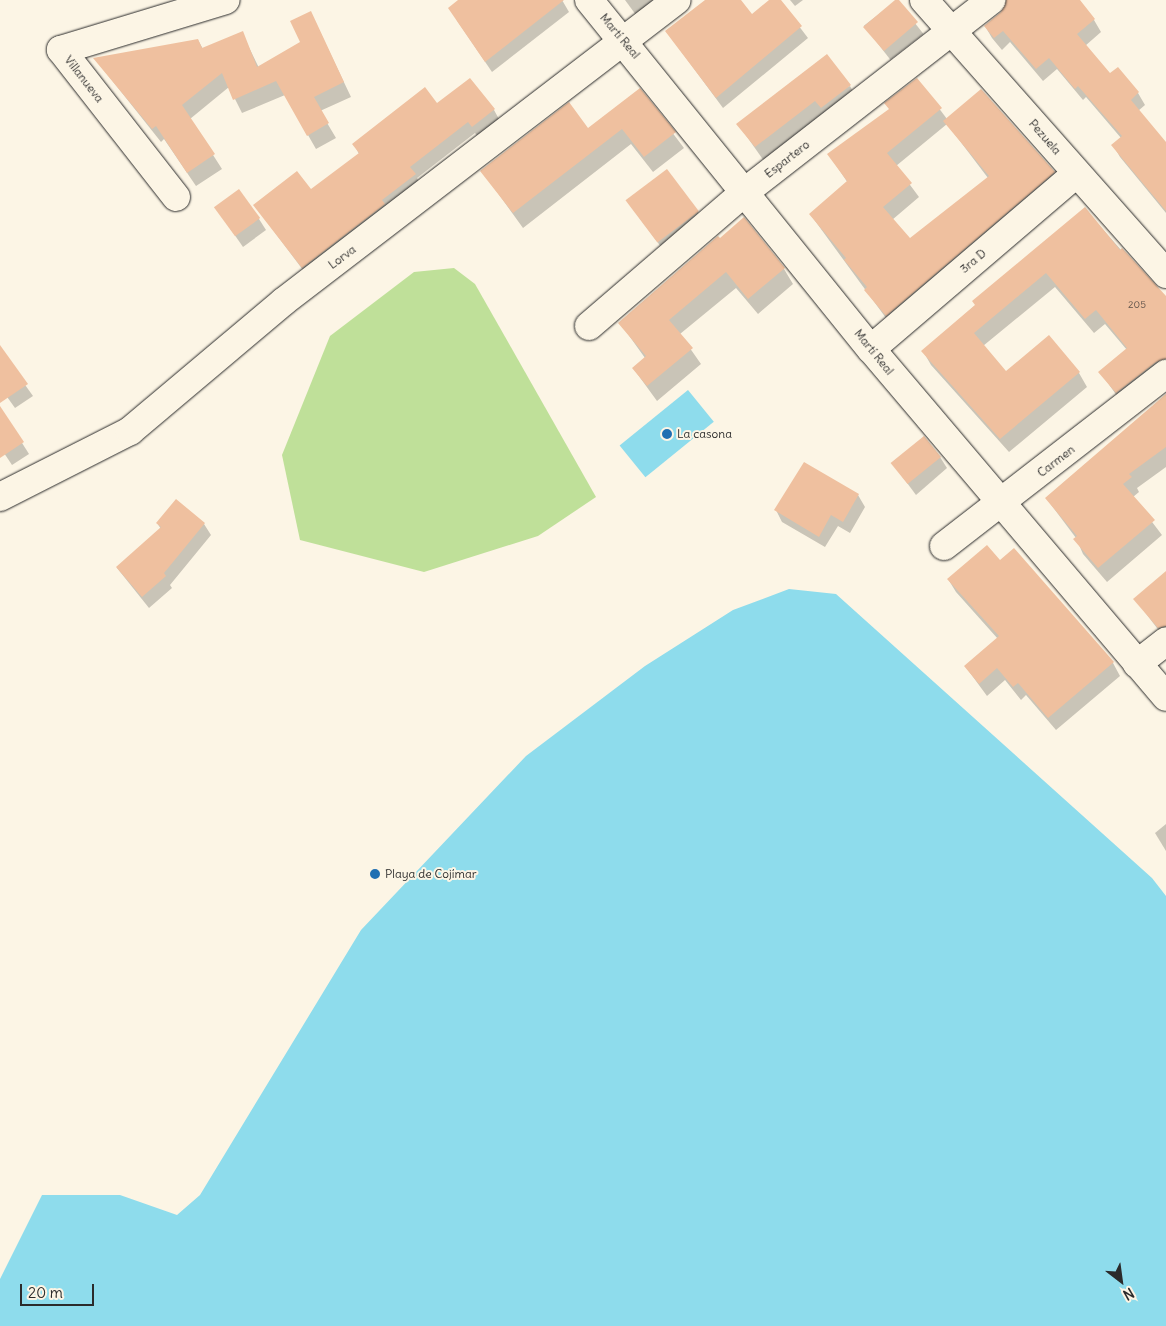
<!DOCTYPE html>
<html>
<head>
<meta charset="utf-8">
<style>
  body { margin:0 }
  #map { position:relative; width:1166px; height:1326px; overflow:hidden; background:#fcf5e5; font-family:Delius,sans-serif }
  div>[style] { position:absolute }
  .green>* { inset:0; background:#bfe099 }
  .water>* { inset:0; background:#8edcec; transform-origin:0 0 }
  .shadow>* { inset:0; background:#0003; transform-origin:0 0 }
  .building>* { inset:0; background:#efc09f; transform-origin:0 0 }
  .roads { filter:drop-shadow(0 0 1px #2b2b2b) drop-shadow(0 0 1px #2b2b2b) }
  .minor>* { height:28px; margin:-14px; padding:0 14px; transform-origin:14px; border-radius:14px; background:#fcf5e5 }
  .major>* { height:28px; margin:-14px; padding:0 14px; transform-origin:14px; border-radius:14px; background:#fcf5e5 }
  .dots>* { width:14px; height:14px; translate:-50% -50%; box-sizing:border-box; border:2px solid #fcf5e5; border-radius:50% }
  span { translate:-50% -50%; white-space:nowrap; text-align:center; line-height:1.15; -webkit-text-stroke:4px #fcf5e5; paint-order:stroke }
  .number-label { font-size:10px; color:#5c5048 }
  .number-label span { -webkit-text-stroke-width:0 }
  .street-label { font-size:12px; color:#2b2b2b }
  .poi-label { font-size:12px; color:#2b2b2b }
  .left { translate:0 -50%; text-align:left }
  .north { position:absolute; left:1096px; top:1256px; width:50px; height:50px; -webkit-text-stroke:4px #fcf5e5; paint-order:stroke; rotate:150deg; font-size:14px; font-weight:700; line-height:20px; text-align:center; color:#2b2b2b }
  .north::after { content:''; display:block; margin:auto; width:18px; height:22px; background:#2b2b2b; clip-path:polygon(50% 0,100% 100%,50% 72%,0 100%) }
  .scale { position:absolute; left:20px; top:1284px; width:74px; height:22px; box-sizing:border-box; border:2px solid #2b2b2b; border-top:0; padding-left:6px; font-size:15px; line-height:18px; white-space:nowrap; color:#2b2b2b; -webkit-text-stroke:4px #fcf5e5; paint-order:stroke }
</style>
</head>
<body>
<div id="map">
  <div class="green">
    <i style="clip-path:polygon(454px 268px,475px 284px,596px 497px,538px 536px,424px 572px,300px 540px,282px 455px,330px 336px,414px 272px)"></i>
  </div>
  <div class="water">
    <i style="left:688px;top:390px;width:41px;height:88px;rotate:51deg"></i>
    <i style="clip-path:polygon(789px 589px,836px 594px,1152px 878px,1166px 896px,1166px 1326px,0 1326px,0 1279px,42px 1195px,120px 1195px,177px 1215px,200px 1195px,361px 930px,526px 756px,645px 666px,733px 610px)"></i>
  </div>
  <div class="shadow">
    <i style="clip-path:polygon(460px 0,562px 0,569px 12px,492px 72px,456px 19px)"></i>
    <i style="clip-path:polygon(625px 0,655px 0,636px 15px)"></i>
    <i style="clip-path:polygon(707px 0,739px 0,752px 16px,771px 0,779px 0,808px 38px,723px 108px,666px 31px)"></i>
    <i style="clip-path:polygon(790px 0,803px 0,795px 6px)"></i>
    <i style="left:897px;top:0;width:43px;height:42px;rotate:52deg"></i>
    <i style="clip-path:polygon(1006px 0,1078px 0,1094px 20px,1101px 32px,1085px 46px,1110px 75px,1118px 68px,1138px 93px,1145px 105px,1138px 111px,1166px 144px,1166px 213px,1120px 157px,1113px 145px,1121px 138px,1086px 97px,1083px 100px,1057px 69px,1043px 81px,1010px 42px,1002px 50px,992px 38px,985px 26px,1002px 13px)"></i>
    <i style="clip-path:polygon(311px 13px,351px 97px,320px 111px,336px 138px,316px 149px,285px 95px,242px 113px,229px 87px,190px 119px,222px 169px,196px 186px,164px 139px,161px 142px,95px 59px,198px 40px,203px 49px,242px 33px,259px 68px,302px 43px)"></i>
    <i style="clip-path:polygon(evenodd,917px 79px,947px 119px,1054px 172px,1061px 186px,894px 329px,810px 214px,848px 183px,829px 155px,890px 110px,886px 104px,917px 79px,947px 124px,988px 178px,910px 240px,892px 220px,919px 197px,896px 166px,947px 124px)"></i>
    <i style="clip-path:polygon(850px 86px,858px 101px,764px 161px,738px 124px)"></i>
    <i style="clip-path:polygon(640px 90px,684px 148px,653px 172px,631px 144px,523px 228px,482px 171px,588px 130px)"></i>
    <i style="clip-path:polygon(437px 104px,494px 110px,500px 121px,479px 138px,475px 133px,417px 178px,421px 186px,309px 278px,255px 206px,311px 191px,359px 154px,354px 144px)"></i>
    <i style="clip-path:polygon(627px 201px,698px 212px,704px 223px,667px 255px)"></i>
    <i style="clip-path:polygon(216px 208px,259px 219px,266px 230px,243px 247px)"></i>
    <i style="clip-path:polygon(1085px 209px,1166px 301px,1166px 377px,1125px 407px,1100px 372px,1127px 350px,1105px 324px,1094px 333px,1055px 287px,983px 346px,1006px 373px,1079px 373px,1087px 387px,1009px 452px,931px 365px,923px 351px)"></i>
    <i style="clip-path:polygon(718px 238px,784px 269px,793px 284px,758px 314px,736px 288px,680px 334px,701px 364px,657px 401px,633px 368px,645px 358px,620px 323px)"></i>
    <i style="clip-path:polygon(0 350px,33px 396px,15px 408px,0 387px)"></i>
    <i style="clip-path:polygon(1166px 395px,1166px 467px,1137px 488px,1139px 492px,1133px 497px,1162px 535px,1107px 582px,1083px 554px,1076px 538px,1046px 498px)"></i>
    <i style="clip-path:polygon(0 408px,29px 454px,12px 465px,0 447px)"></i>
    <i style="clip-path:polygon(940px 457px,947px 468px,916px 495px,893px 464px)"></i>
    <i style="clip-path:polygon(804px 464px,858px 495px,865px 507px,850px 533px,838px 526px,825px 547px,782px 522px,776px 510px)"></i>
    <i style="clip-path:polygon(157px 523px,204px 524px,211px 535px,170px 585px,172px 588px,149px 608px,117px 568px,161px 529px)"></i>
    <i style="clip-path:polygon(1014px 550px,1113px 663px,1120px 676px,1056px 730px,1026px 695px,1021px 700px,1005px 680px,987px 696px,965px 666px,998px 639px,956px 592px,948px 579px,1000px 562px)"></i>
    <i style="clip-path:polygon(1166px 573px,1166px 640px,1135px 599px)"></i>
    <i style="clip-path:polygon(1166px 824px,1166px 851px,1155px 833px)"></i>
  </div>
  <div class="building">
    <i style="clip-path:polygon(458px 0,564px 0,485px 62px,448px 8px)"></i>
    <i style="clip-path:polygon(705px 0,741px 0,752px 14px,769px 0,781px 0,802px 26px,716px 98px,665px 31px)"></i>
    <i style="clip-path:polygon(895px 0,899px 0,918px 22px,884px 51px,863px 27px)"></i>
    <i style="clip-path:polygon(1006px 0,1080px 0,1095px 19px,1077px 34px,1110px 73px,1118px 67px,1139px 92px,1131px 100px,1166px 142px,1166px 211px,1111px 145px,1122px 136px,1078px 86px,1075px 89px,1049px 58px,1036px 69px,1003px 31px,994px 38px,984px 26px,1001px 12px)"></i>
    <i style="clip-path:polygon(311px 11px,344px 82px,314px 97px,329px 123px,307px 136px,276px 81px,233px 100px,222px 73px,182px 105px,215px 154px,187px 173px,156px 126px,152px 129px,93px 58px,198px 39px,202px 48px,243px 31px,257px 67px,300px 42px,290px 21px)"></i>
    <i style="clip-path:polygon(827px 54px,851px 85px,821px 108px,815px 101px,755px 147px,736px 124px)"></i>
    <i style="clip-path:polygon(470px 78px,495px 109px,472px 127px,468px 122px,410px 167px,416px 174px,382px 200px,385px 204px,302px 268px,253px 205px,297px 171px,311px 189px,359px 153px,352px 144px,425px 87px,437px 103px)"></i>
    <i style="clip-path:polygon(917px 78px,942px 108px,887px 153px,912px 183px,883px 207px,910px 238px,989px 176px,943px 121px,981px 89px,1055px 172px,886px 316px,864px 290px,867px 287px,844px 260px,846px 258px,809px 214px,847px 181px,827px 154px,889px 109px,884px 103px)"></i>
    <i style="clip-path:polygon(640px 88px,676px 132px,644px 157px,622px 129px,513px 213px,480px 171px,569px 102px,588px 128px)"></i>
    <i style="left:667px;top:169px;width:53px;height:52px;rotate:53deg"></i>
    <i style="left:239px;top:189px;width:36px;height:31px;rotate:54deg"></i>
    <i style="clip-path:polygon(1085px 207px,1120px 250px,1122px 248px,1166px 296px,1166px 359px,1156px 362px,1116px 393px,1098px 372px,1127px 348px,1096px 310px,1085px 319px,1046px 273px,974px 333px,1006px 371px,1049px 335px,1080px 372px,1000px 439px,921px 351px,975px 305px,972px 301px)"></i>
    <i style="clip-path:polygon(744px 217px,785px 268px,748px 299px,726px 272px,669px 320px,693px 348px,647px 386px,632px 368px,646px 356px,618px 323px,718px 236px,720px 238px)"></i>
    <i style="clip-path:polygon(0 345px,28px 384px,0 403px)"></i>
    <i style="clip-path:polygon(1166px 394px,1166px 447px,1129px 474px,1132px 477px,1123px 484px,1155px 520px,1098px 568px,1073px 539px,1077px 536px,1045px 498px)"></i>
    <i style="clip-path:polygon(0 406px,24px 442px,0 458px)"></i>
    <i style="left:924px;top:436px;width:27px;height:43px;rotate:51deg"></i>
    <i style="clip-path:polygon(804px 462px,859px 494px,843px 522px,831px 515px,819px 537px,774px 510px)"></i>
    <i style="clip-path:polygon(176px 499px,205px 523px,164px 573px,166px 576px,142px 597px,116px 567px,161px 527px,156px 523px)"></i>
    <i style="clip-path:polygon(987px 545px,1000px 560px,1014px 548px,1114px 662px,1048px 718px,1018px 683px,1013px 687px,997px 668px,979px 684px,964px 666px,999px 636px,947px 579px)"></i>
    <i style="clip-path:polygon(1166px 571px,1166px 626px,1158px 628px,1133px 599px)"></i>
  </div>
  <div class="roads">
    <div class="minor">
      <i style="left:176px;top:197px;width:187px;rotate:-128deg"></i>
      <i style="left:61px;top:50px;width:172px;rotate:-16.9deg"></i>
      <i style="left:589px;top:326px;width:207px;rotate:-40.7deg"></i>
      <i style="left:746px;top:191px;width:311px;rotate:-37.9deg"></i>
      <i style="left:871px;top:349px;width:270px;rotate:-40.5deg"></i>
      <i style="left:0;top:497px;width:146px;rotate:-26.9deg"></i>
      <i style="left:130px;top:431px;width:200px;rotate:-40.1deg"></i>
      <i style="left:283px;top:302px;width:496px;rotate:-37.5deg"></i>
      <i style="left:944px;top:546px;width:281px;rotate:-37.8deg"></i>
      <i style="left:1137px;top:664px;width:37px;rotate:-38deg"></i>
    </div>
    <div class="major">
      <i style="left:589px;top:0;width:449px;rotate:51.1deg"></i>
      <i style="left:871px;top:349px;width:456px;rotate:49.7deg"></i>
      <i style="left:924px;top:0;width:366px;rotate:48.5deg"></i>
    </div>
  </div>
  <div class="dots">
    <i style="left:667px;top:434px;background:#1f6fb2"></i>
    <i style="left:375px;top:874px;background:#1f6fb2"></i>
  </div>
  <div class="number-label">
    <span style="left:1137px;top:305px">205</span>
  </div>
  <div class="street-label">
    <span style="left:620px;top:36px;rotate:50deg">Martí Real</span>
    <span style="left:84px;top:79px;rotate:52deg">Villanueva</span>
    <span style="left:1045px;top:137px;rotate:49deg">Pezuela</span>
    <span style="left:787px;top:159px;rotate:-38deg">Espartero</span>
    <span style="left:342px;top:257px;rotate:-37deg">Lorva</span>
    <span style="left:973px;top:261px;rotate:-40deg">3ra D</span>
    <span style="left:874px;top:352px;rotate:51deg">Martí Real</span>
    <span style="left:1056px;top:461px;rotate:-38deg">Carmen</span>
  </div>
  <div class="poi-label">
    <span class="left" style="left:677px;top:434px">La casona</span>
    <span class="left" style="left:385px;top:874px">Playa de Cojímar</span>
  </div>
  <div class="north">N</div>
  <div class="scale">20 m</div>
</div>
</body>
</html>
